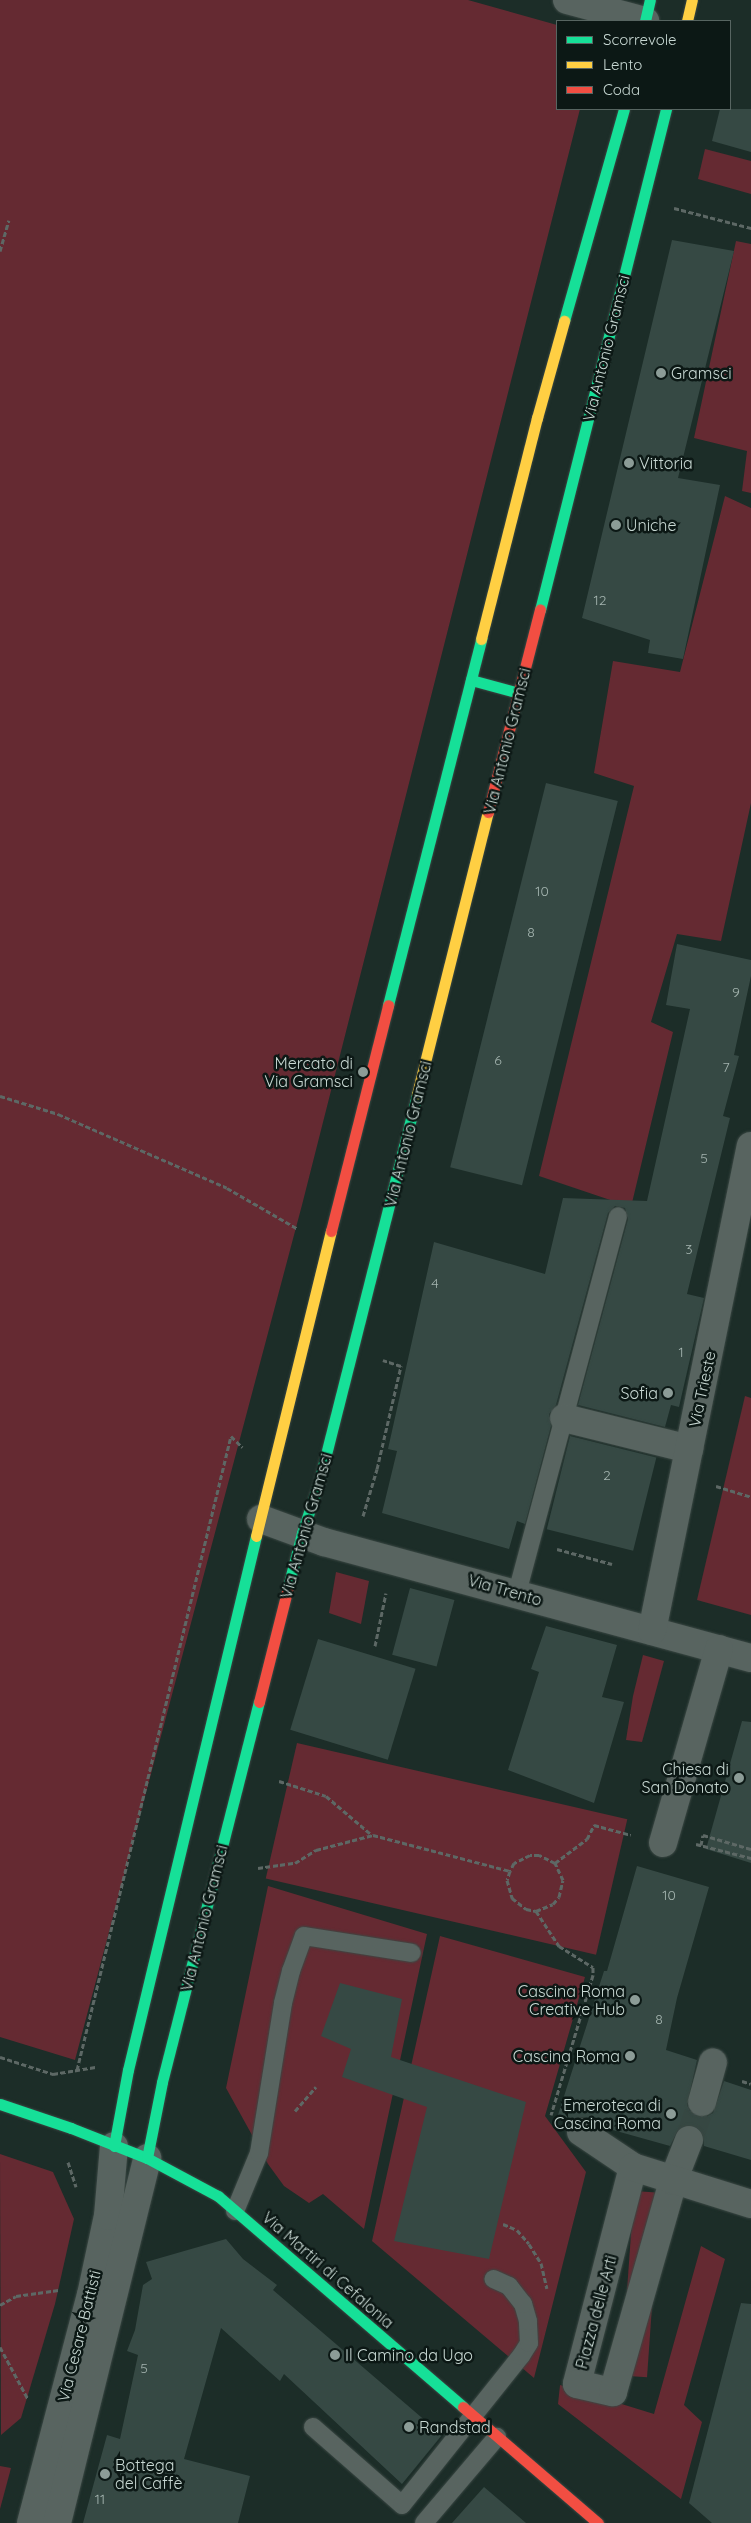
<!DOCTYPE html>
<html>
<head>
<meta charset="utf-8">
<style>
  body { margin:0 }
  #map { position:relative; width:751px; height:2523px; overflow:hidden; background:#1c2d28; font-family:Quicksand,sans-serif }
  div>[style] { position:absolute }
  .green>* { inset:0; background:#652a32; transform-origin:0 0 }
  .building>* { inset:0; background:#364944; transform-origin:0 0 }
  .street-tunnel>* { height:28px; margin-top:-14px; transform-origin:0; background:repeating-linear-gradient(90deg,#364742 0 28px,transparent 0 42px) }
  .path>* { height:3px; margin-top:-1.5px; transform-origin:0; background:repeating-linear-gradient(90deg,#5d6865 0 5px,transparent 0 7.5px) }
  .roads { filter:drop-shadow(0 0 1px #3a4743) drop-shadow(0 0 1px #3a4743) }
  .lane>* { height:18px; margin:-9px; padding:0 9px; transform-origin:9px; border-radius:9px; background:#586460 }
  .street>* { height:28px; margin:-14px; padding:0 14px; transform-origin:14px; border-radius:14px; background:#586460 }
  .fast>* { height:11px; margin:-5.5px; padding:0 5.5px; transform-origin:5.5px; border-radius:5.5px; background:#16e098 }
  .slow>* { height:11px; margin:-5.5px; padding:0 5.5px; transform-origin:5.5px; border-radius:5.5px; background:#ffcf43 }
  .jam>* { height:11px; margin:-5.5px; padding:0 5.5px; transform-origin:5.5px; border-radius:5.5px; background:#f24e42 }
  .dots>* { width:14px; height:14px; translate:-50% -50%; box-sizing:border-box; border:2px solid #0c1815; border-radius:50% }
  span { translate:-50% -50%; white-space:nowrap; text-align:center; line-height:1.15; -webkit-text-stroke:5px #0c1815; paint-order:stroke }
  .number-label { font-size:14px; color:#a4b4af }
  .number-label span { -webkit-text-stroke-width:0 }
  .street-label { font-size:16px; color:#c8d8d3 }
  .poi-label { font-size:16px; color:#c8d8d3 }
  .left { translate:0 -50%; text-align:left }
  .right { translate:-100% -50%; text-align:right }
  .legend { position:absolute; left:556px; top:20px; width:175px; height:90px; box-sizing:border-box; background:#0c1815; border:1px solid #576561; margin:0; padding:6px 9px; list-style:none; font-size:15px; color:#c8d8d3 }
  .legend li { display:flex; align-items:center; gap:10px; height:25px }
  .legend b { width:25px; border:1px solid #576561 }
</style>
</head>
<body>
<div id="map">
  <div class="green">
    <i style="clip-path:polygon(0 0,468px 0,557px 25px,557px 109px,580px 109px,302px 1205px,75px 2060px,0 2037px)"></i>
    <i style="clip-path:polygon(705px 149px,751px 161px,751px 194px,698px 179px)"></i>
    <i style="clip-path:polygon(736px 241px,751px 244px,751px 493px,742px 491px,747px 451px,694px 438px)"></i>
    <i style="clip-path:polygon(725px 496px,751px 508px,751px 803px,721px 941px,677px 934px,651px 1022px,673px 1032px,631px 1207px,539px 1176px,634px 786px,594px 773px,613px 661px,680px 672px)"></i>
    <i style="clip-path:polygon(745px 1396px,751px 1398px,751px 1615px,697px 1600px)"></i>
    <i style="clip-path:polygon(336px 1572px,369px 1581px,361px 1624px,329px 1613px)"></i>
    <i style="clip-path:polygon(643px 1655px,664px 1661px,642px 1742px,626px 1740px,633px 1696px)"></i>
    <i style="left:297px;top:1743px;width:339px;height:139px;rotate:13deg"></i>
    <i style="clip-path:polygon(268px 1886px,427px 1934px,364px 2229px,323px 2194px,309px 2203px,284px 2186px,268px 2164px,226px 2088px)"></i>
    <i style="clip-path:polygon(440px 1936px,585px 1977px,545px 2116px,586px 2172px,534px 2378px,372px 2241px)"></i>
    <i style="clip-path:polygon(0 2154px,53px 2172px,74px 2219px,55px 2304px,21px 2418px,1px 2435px)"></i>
    <i style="left:634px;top:2191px;width:26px;height:185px;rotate:4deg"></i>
    <i style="clip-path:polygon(701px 2246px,725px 2259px,684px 2405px,702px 2422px,681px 2499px,558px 2404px,560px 2385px,654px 2414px)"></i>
    <i style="clip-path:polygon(0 2466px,11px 2468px,0 2509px)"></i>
  </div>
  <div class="building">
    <i style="clip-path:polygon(720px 109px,751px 109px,751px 152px,712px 141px)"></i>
    <i style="clip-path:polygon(672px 240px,734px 251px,678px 478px,720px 485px,683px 659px,648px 653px,650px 640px,582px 618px)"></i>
    <i style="left:546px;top:783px;width:74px;height:396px;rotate:14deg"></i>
    <i style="clip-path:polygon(677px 944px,751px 960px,751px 976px,734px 1055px,739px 1056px,723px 1116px,730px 1118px,687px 1294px,704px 1298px,679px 1407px,671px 1405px,665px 1427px,578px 1405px,628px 1219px,625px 1208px,615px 1206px,608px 1213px,556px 1405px,549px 1414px,551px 1426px,525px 1524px,517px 1521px,509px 1549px,382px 1513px,397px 1451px,388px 1449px,434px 1242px,545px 1274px,563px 1198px,647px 1201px,690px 1009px,666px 1005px)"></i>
    <i style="left:570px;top:1436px;width:89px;height:96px;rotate:14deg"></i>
    <i style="left:410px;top:1588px;width:46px;height:69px;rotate:15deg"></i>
    <i style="clip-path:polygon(546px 1626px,617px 1645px,602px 1697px,624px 1702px,594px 1803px,508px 1770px,539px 1672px,531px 1669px)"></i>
    <i style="left:318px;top:1639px;width:102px;height:95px;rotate:17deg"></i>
    <i style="clip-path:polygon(742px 1721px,751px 1722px,751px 1863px,706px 1849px)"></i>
    <i style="clip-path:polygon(637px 1866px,709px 1887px,677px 1998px,666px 2050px,697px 2060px,687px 2105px,691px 2113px,697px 2117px,706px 2117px,713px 2113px,724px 2081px,751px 2090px,751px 2160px,704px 2146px,704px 2138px,701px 2131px,694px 2125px,686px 2125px,679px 2128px,670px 2146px,602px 2127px,583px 2117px,573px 2119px,558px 2115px,604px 1971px,607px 1971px)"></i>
    <i style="clip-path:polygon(340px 1983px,402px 1999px,391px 2057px,526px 2102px,489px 2259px,394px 2241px,427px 2107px,342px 2077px,351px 2049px,321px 2036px)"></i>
    <i style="clip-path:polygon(226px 2239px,243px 2259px,277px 2285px,273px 2290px,442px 2435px,402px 2484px,284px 2374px,280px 2381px,221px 2328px,184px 2459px,250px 2476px,238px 2523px,83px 2523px,107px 2435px,120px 2439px,138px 2355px,127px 2351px,135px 2330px,143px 2285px,152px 2279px,146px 2262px)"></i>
    <i style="clip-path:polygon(741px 2303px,751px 2304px,751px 2523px,712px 2523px,689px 2503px)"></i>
    <i style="clip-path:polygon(484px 2487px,526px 2523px,452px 2523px)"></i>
  </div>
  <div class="street-tunnel">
    <i style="left:689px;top:2140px;width:40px;rotate:-71.1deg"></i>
  </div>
  <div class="path">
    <i style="left:674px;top:208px;width:80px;rotate:14.6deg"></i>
    <i style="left:0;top:251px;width:32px;rotate:-74deg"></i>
    <i style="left:0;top:1096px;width:61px;rotate:17.2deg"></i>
    <i style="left:58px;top:1114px;width:184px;rotate:23.6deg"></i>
    <i style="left:227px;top:1188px;width:82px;rotate:30deg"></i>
    <i style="left:716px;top:1486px;width:37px;rotate:17deg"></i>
    <i style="left:363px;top:1516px;width:49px;rotate:-73.4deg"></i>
    <i style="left:377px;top:1469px;width:106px;rotate:-76.9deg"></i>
    <i style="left:401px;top:1366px;width:19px;rotate:-162deg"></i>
    <i style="left:557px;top:1549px;width:57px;rotate:15.3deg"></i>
    <i style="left:375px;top:1646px;width:54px;rotate:-78.3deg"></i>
    <i style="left:279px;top:1781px;width:49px;rotate:17.7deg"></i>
    <i style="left:326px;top:1796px;width:60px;rotate:40.3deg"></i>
    <i style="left:696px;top:1844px;width:57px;rotate:14.3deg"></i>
    <i style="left:701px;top:1845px;width:10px;rotate:-79deg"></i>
    <i style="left:703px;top:1835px;width:50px;rotate:16.3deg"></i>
    <i style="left:555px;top:1863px;width:40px;rotate:-37deg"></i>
    <i style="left:587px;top:1839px;width:16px;rotate:-63deg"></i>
    <i style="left:594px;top:1825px;width:38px;rotate:15deg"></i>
    <i style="left:258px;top:1868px;width:37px;rotate:-8deg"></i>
    <i style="left:295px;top:1863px;width:25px;rotate:-32deg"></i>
    <i style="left:316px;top:1850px;width:59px;rotate:-14.7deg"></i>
    <i style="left:373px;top:1835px;width:142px;rotate:14.7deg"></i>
    <i style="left:536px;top:1911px;width:18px;rotate:-22deg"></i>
    <i style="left:553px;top:1904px;width:9px;rotate:-49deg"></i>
    <i style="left:559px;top:1897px;width:17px;rotate:-77deg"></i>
    <i style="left:563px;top:1880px;width:19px;rotate:-115deg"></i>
    <i style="left:555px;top:1863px;width:18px;rotate:-153deg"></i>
    <i style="left:539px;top:1855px;width:9px;rotate:180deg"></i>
    <i style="left:530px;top:1855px;width:18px;rotate:153deg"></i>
    <i style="left:514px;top:1863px;width:9px;rotate:117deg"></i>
    <i style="left:510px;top:1871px;width:9px;rotate:108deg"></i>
    <i style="left:507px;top:1880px;width:19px;rotate:74deg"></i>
    <i style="left:512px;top:1898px;width:18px;rotate:38deg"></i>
    <i style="left:526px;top:1909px;width:10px;rotate:11deg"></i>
    <i style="left:536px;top:1911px;width:42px;rotate:56.7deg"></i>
    <i style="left:559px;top:1946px;width:40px;rotate:32deg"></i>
    <i style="left:593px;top:1967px;width:8px;rotate:90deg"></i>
    <i style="left:593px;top:1975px;width:146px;rotate:106.7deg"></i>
    <i style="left:0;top:2057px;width:56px;rotate:17.8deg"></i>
    <i style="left:53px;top:2074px;width:43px;rotate:-9.5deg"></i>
    <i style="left:77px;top:2070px;width:652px;rotate:-76.35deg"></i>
    <i style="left:231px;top:1436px;width:16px;rotate:45deg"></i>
    <i style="left:742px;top:2081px;width:9px;rotate:18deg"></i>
    <i style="left:295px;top:2111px;width:32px;rotate:-49deg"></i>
    <i style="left:68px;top:2162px;width:26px;rotate:72deg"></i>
    <i style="left:503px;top:2224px;width:15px;rotate:23deg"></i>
    <i style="left:517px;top:2230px;width:18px;rotate:49deg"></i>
    <i style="left:529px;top:2244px;width:22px;rotate:58deg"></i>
    <i style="left:541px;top:2263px;width:26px;rotate:77deg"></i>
    <i style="left:0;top:2305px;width:18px;rotate:-29deg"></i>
    <i style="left:16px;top:2296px;width:43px;rotate:-7.9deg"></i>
    <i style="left:0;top:2347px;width:59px;rotate:61.7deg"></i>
  </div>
  <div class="roads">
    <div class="lane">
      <i style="left:517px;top:1593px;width:390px;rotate:-75deg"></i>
      <i style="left:235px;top:2211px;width:63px;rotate:-67.5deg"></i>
      <i style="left:259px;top:2153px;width:152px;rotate:-80.9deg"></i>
      <i style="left:283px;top:2003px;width:33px;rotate:-76deg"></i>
      <i style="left:291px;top:1971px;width:37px;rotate:-70deg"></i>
      <i style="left:304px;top:1936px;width:109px;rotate:8.9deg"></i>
      <i style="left:313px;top:2427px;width:118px;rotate:41.2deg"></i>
      <i style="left:402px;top:2505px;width:191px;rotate:-51.4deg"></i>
      <i style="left:521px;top:2356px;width:15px;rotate:-58deg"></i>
      <i style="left:529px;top:2343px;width:22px;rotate:-93deg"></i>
      <i style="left:528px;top:2321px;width:18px;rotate:-106deg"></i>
      <i style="left:523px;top:2304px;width:23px;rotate:-128deg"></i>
      <i style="left:509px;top:2286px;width:17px;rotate:-156deg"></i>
      <i style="left:424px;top:2523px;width:113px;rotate:-49.7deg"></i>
    </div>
    <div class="street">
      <i style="left:567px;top:0;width:81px;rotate:15.1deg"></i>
      <i style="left:564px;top:1418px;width:129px;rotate:13.9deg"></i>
      <i style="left:261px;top:1519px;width:67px;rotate:20.1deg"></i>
      <i style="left:324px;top:1542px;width:442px;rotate:15.2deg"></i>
      <i style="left:652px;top:1631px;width:495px;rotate:-78.5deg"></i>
      <i style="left:663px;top:1843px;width:202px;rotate:-73.9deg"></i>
      <i style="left:702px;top:2102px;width:41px;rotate:-74.6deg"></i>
      <i style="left:581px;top:2132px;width:63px;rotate:33.9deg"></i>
      <i style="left:633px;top:2167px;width:224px;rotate:104.5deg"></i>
      <i style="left:577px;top:2384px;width:37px;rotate:13deg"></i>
      <i style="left:613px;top:2392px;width:219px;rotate:-74.1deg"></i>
      <i style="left:673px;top:2181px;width:44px;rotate:-68.7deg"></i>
      <i style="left:633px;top:2167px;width:124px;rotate:17.4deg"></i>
      <i style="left:31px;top:2523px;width:236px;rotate:-75.3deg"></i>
      <i style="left:91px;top:2295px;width:81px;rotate:-77.9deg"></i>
      <i style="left:108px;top:2216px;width:70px;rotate:-85.1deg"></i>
      <i style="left:57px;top:2523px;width:376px;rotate:-76.1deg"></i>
    </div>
    <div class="fast">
      <i style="left:645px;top:21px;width:22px;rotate:-77deg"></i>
      <i style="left:564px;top:321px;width:220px;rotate:-74.2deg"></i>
      <i style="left:540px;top:610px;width:517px;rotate:-75.88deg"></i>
      <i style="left:471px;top:680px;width:50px;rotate:15.2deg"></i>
      <i style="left:388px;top:1005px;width:378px;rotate:-75.7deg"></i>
      <i style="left:288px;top:1587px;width:56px;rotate:-75.5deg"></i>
      <i style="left:302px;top:1533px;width:54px;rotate:-71.6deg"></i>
      <i style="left:319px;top:1482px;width:400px;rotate:-75.8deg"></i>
      <i style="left:0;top:2104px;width:75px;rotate:18.7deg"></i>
      <i style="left:71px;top:2128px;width:82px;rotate:21.5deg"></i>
      <i style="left:147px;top:2158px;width:81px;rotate:28.2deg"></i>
      <i style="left:218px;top:2196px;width:323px;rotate:40.7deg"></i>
      <i style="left:114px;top:2146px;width:77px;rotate:-79.6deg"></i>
      <i style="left:128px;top:2070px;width:549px;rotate:-76.52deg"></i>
      <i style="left:147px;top:2158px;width:77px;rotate:-78.8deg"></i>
      <i style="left:162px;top:2082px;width:392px;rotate:-75.7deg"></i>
    </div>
    <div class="slow">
      <i style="left:687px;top:21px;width:22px;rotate:-77deg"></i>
      <i style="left:481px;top:639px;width:228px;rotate:-75.8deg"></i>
      <i style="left:537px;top:418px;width:101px;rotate:-74.4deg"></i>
      <i style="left:417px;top:1094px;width:291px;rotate:-75.9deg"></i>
      <i style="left:256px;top:1536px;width:314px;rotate:-76.2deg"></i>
    </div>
    <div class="jam">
      <i style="left:488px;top:812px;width:209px;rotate:-75.6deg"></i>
      <i style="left:331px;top:1231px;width:233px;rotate:-75.8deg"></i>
      <i style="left:259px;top:1702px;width:119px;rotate:-75.8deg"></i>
      <i style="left:463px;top:2407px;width:178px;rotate:40.7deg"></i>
    </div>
  </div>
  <div class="dots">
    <i style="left:661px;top:373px;background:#8c9c97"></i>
    <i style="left:629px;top:463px;background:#8c9c97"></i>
    <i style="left:616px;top:525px;background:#8c9c97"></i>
    <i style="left:363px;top:1072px;background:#8c9c97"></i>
    <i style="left:668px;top:1393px;background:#8c9c97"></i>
    <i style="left:739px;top:1778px;background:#8c9c97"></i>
    <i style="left:635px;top:2000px;background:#8c9c97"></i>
    <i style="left:630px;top:2056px;background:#8c9c97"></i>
    <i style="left:671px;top:2114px;background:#8c9c97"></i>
    <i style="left:335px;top:2355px;background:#8c9c97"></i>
    <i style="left:409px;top:2427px;background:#8c9c97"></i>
    <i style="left:105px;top:2474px;background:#8c9c97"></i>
  </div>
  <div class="number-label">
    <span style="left:600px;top:600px">12</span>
    <span style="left:542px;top:891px">10</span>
    <span style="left:531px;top:932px">8</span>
    <span style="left:736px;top:992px">9</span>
    <span style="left:498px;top:1060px">6</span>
    <span style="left:726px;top:1067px">7</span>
    <span style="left:704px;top:1158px">5</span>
    <span style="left:689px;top:1249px">3</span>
    <span style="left:435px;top:1283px">4</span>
    <span style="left:681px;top:1352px">1</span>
    <span style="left:607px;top:1475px">2</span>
    <span style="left:669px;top:1895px">10</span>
    <span style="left:659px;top:2019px">8</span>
    <span style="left:144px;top:2368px">5</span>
    <span style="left:100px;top:2499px">11</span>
  </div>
  <div class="street-label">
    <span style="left:606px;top:348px;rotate:-76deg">Via Antonio Gramsci</span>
    <span style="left:507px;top:741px;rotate:-76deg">Via Antonio Gramsci</span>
    <span style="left:408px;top:1134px;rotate:-76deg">Via Antonio Gramsci</span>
    <span style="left:702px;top:1389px;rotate:-78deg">Via Trieste</span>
    <span style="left:306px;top:1526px;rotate:-74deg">Via Antonio Gramsci</span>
    <span style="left:505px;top:1590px;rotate:16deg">Via Trento</span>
    <span style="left:204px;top:1918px;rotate:-76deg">Via Antonio Gramsci</span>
    <span style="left:328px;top:2270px;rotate:41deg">Via Martiri di Cefalonia</span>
    <span style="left:596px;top:2312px;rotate:-75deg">Piazza delle Arti</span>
    <span style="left:79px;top:2336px;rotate:-76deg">Via Cesare Battisti</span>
  </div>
  <div class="poi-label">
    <span class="left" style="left:671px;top:373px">Gramsci</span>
    <span class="left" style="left:639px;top:463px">Vittoria</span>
    <span class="left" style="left:626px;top:525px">Uniche</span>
    <span class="right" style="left:353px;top:1072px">Mercato di<br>Via Gramsci</span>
    <span class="right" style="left:658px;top:1393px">Sofia</span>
    <span class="right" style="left:729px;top:1778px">Chiesa di<br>San Donato</span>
    <span class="right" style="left:625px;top:2000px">Cascina Roma<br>Creative Hub</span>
    <span class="right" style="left:620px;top:2056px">Cascina Roma</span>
    <span class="right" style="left:661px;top:2114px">Emeroteca di<br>Cascina Roma</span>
    <span class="left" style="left:345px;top:2355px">Il Camino da Ugo</span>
    <span class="left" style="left:419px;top:2427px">Randstad</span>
    <span class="left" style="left:115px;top:2474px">Bottega<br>del Caffè</span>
  </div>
  <ul class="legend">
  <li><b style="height:6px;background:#16e098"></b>Scorrevole</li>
  <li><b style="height:6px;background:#ffcf43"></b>Lento</li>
  <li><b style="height:6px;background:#f24e42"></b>Coda</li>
  </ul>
</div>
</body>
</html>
